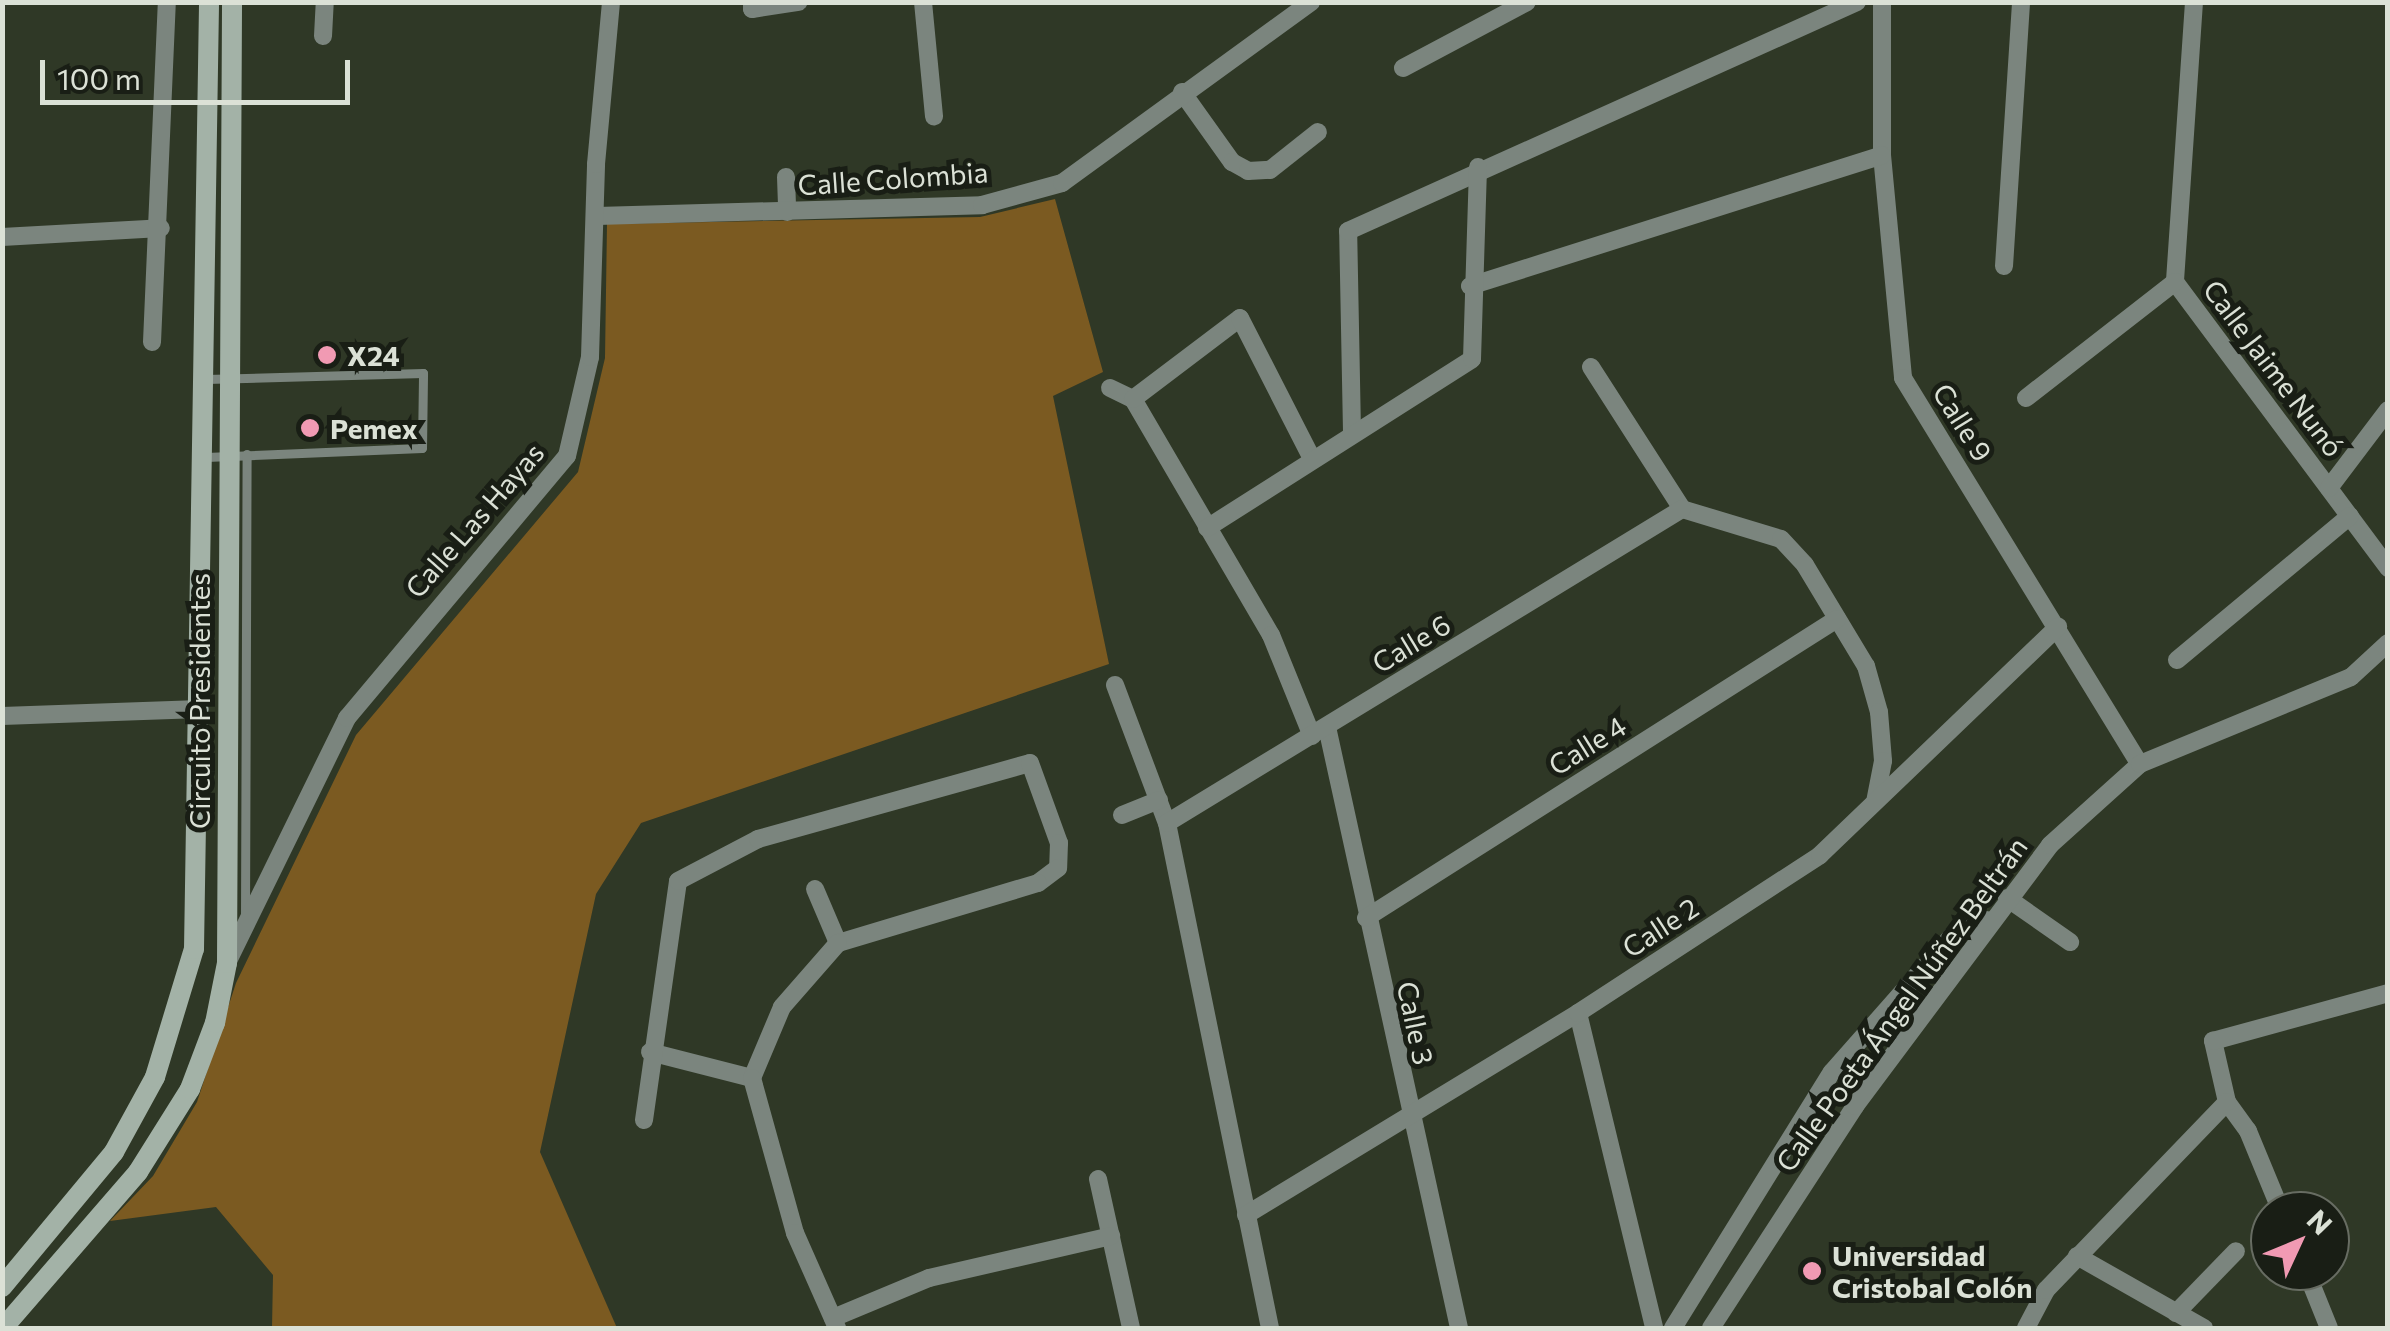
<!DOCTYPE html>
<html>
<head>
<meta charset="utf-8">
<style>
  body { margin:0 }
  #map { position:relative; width:2390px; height:1331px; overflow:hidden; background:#2f3826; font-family:Commissioner,sans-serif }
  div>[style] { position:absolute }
  .forest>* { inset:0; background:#7b5a21 }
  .lane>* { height:9px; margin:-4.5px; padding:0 4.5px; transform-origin:4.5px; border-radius:4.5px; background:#7b857e }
  .street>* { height:18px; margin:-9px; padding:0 9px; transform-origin:9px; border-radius:9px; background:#7b857e }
  .secondary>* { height:20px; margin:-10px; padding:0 10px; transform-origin:10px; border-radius:10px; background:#a3b2a7 }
  .dots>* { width:28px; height:28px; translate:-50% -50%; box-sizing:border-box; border:5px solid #191e15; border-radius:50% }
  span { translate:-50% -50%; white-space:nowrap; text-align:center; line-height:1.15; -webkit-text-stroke:10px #191e15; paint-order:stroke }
  .street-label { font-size:28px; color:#dbe1d6 }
  .poi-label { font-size:28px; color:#dbe1d6; font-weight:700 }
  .left { translate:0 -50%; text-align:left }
  .frame { position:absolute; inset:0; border:5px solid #dbe1d6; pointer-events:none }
  .north { position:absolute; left:2250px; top:1191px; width:100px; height:100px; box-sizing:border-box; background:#191e15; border:2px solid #676c62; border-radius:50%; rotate:46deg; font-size:28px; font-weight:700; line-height:40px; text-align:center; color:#dbe1d6 }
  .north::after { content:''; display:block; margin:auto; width:35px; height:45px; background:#f19ab3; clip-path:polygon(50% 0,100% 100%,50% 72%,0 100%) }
  .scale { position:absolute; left:40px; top:60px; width:310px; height:45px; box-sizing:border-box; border:5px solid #dbe1d6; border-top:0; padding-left:12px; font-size:30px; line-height:35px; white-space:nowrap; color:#dbe1d6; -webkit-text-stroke:8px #191e15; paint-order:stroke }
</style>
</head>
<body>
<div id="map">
  <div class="forest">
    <i style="clip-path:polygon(1055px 199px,1103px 372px,1053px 396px,1109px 664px,641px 823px,596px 894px,540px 1152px,617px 1328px,272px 1328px,273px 1275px,216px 1207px,110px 1221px,153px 1176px,197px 1102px,236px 983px,356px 735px,578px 472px,605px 358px,607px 224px,980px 217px)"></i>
  </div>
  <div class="lane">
    <i style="left:206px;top:457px;width:216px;rotate:-2.4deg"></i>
    <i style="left:422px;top:448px;width:75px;rotate:-89.2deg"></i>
    <i style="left:423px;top:373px;width:217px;rotate:178.4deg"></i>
    <i style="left:245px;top:917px;width:463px;rotate:-89.8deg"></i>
  </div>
  <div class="street">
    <i style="left:752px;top:2px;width:7px;rotate:90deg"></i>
    <i style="left:752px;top:9px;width:47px;rotate:-8.7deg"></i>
    <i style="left:923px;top:2px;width:115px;rotate:84.5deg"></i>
    <i style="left:1882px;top:2px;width:153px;rotate:90deg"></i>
    <i style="left:1882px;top:155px;width:224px;rotate:84.6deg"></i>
    <i style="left:1903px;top:378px;width:453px;rotate:58.5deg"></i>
    <i style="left:2194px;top:2px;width:281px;rotate:93.9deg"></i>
    <i style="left:2175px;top:282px;width:357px;rotate:53.3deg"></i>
    <i style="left:323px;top:36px;width:34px;rotate:-87deg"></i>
    <i style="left:1403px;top:68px;width:140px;rotate:-28deg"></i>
    <i style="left:1182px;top:92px;width:86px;rotate:54.5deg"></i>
    <i style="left:1232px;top:162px;width:18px;rotate:29deg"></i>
    <i style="left:1248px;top:171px;width:22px;rotate:-3deg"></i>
    <i style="left:1270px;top:170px;width:61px;rotate:-38.4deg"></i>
    <i style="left:786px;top:177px;width:35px;rotate:88deg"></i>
    <i style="left:597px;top:216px;width:385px;rotate:-1.6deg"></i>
    <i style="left:982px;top:205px;width:83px;rotate:-15.4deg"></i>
    <i style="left:1062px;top:183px;width:308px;rotate:-36deg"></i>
    <i style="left:2px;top:237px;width:159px;rotate:-3.2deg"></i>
    <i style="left:2004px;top:266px;width:265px;rotate:-86.3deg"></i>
    <i style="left:1470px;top:286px;width:432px;rotate:-17.6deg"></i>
    <i style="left:152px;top:342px;width:340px;rotate:-87.5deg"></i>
    <i style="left:1591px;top:367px;width:169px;rotate:57.3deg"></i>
    <i style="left:1110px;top:388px;width:25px;rotate:26deg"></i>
    <i style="left:2026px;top:398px;width:189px;rotate:-37.9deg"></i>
    <i style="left:1133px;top:399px;width:273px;rotate:59.7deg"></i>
    <i style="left:1271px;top:635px;width:109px;rotate:67.9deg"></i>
    <i style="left:1133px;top:399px;width:134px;rotate:-37.1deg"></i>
    <i style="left:1240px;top:318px;width:156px;rotate:62.9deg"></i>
    <i style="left:1352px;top:432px;width:201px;rotate:-91.1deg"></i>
    <i style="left:1348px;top:231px;width:558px;rotate:-24.22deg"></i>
    <i style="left:2329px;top:488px;width:98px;rotate:-52.9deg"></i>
    <i style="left:1682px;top:509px;width:103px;rotate:16.9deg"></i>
    <i style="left:1781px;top:539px;width:35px;rotate:47deg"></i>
    <i style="left:1805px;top:565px;width:118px;rotate:58.9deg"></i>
    <i style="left:1866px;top:666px;width:48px;rotate:74.2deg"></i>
    <i style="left:1879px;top:712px;width:49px;rotate:85.3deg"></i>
    <i style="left:1883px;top:761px;width:38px;rotate:101deg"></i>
    <i style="left:1207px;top:528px;width:314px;rotate:-32.5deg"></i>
    <i style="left:1472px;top:359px;width:192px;rotate:-88.2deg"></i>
    <i style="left:2177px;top:660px;width:225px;rotate:-39.8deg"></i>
    <i style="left:1115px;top:685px;width:147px;rotate:69.4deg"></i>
    <i style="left:1167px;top:823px;width:515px;rotate:78.47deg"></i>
    <i style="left:2px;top:716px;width:198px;rotate:-2deg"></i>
    <i style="left:1327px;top:727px;width:615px;rotate:77.61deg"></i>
    <i style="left:1122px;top:815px;width:40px;rotate:-22deg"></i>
    <i style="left:1167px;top:823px;width:603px;rotate:-31.37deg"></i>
    <i style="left:815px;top:889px;width:59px;rotate:66.9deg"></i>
    <i style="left:2007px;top:898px;width:77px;rotate:34.9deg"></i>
    <i style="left:1366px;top:918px;width:558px;rotate:-32.41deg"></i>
    <i style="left:227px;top:963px;width:273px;rotate:-63.9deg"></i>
    <i style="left:347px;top:718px;width:342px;rotate:-50deg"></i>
    <i style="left:567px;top:456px;width:102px;rotate:-76.9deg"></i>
    <i style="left:590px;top:357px;width:193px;rotate:-88.2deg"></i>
    <i style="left:596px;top:164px;width:163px;rotate:-84.7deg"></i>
    <i style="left:1578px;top:1013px;width:324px;rotate:76.4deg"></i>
    <i style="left:650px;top:1052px;width:105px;rotate:14.3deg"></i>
    <i style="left:644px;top:1120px;width:241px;rotate:-81.9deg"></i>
    <i style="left:678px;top:881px;width:90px;rotate:-27.7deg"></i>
    <i style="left:758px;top:839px;width:282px;rotate:-15.6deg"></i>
    <i style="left:1030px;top:763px;width:85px;rotate:70.1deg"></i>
    <i style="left:1059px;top:843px;width:25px;rotate:92deg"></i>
    <i style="left:1058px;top:868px;width:25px;rotate:143deg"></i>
    <i style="left:1038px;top:883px;width:209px;rotate:163.3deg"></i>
    <i style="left:838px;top:943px;width:85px;rotate:131.2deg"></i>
    <i style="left:782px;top:1007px;width:77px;rotate:112.9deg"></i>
    <i style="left:752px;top:1078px;width:161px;rotate:74.5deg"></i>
    <i style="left:795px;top:1233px;width:104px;rotate:66.1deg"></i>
    <i style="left:1098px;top:1179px;width:153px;rotate:77.5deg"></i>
    <i style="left:2281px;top:1211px;width:87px;rotate:-112.4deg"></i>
    <i style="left:2248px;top:1131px;width:36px;rotate:-126deg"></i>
    <i style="left:2227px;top:1102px;width:63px;rotate:-102.9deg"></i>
    <i style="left:2213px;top:1041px;width:181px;rotate:-15.3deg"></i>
    <i style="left:1246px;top:1215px;width:389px;rotate:-31.3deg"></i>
    <i style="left:1578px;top:1013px;width:289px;rotate:-33.1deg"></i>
    <i style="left:1820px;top:855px;width:330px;rotate:-43.8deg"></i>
    <i style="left:2077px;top:1256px;width:146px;rotate:29.6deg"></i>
    <i style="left:2306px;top:1271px;width:61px;rotate:68deg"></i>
    <i style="left:2176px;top:1313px;width:86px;rotate:-45.9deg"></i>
    <i style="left:833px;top:1318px;width:104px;rotate:-22.6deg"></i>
    <i style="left:929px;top:1278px;width:187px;rotate:-13deg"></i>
    <i style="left:1673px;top:1328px;width:301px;rotate:-58.2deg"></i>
    <i style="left:1832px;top:1072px;width:181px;rotate:-48.6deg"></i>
    <i style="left:1952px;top:936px;width:38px;rotate:-25deg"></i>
    <i style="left:1711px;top:1328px;width:265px;rotate:-57deg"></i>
    <i style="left:1855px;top:1106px;width:326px;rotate:-53.2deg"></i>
    <i style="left:2050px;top:845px;width:121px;rotate:-42deg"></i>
    <i style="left:2140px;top:764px;width:228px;rotate:-22.4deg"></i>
    <i style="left:2351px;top:677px;width:50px;rotate:-42.6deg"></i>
    <i style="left:2026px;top:1328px;width:43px;rotate:-62.2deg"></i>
    <i style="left:2046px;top:1290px;width:261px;rotate:-46.1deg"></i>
  </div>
  <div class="secondary">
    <i style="left:2px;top:1287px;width:175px;rotate:-50.3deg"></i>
    <i style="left:114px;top:1152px;width:85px;rotate:-61.3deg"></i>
    <i style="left:155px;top:1077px;width:134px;rotate:-73.1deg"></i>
    <i style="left:194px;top:949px;width:947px;rotate:-89.09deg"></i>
    <i style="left:3px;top:1328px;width:206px;rotate:-49.1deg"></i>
    <i style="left:138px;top:1172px;width:98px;rotate:-57.9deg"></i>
    <i style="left:190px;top:1089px;width:71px;rotate:-69.3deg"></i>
    <i style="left:215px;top:1023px;width:61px;rotate:-78.7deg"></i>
    <i style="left:227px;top:963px;width:961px;rotate:-89.7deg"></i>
  </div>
  <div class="dots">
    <i style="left:327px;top:355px;background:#f19ab3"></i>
    <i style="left:310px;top:428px;background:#f19ab3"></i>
    <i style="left:1812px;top:1271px;background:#f19ab3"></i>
  </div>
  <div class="street-label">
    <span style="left:893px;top:178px;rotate:-4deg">Calle Colombia</span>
    <span style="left:2274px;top:368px;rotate:53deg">Calle Jaime Nunó</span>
    <span style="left:1963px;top:422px;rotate:58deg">Calle 9</span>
    <span style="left:474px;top:520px;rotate:-49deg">Calle Las Hayas</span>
    <span style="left:1411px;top:643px;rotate:-31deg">Calle 6</span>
    <span style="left:199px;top:701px;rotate:-90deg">Circuito Presidentes</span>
    <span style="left:1587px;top:745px;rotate:-32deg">Calle 4</span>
    <span style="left:1660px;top:927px;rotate:-33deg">Calle 2</span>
    <span style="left:1901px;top:1004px;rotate:-54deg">Calle Poeta Ángel Núñez Beltrán</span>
    <span style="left:1416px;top:1023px;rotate:78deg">Calle 3</span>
  </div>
  <div class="poi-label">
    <span class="left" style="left:347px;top:355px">X24</span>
    <span class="left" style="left:330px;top:428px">Pemex</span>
    <span class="left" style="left:1832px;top:1271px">Universidad<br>Cristobal Colón</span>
  </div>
  <div class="frame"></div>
  <div class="north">N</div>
  <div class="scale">100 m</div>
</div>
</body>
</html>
